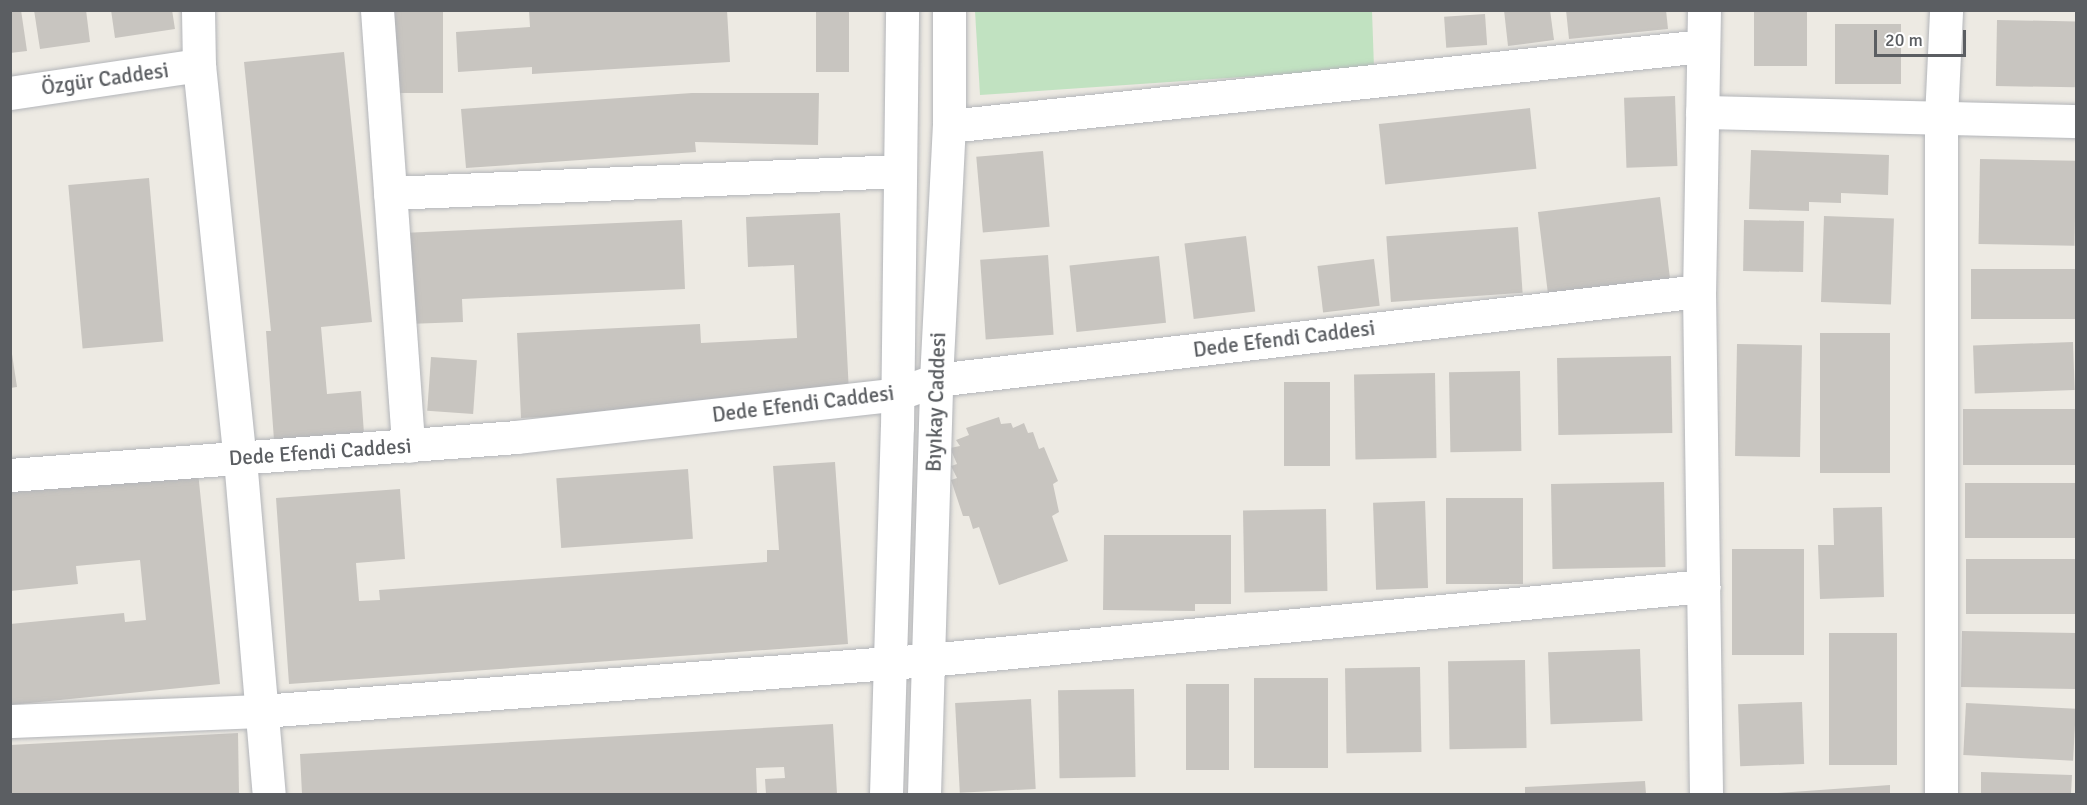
<!DOCTYPE html>
<html>
<head>
<meta charset="utf-8">
<style>
  body { margin:0 }
  #map { position:relative; width:2087px; height:805px; overflow:hidden; background:#edeae3; font-family:Signika,sans-serif }
  div>[style] { position:absolute }
  .green>* { inset:0; background:#c1e2c1 }
  .building>* { inset:0; background:#c8c5c0; transform-origin:0 0 }
  .roads { filter:drop-shadow(0 0 2px #b3b5b9) drop-shadow(0 0 2px #b3b5b9) }
  .minor>* { height:33px; margin:-16.5px; padding:0 16.5px; transform-origin:16.5px; border-radius:16.5px; background:#fff }
  span { translate:-50% -50%; white-space:nowrap; text-align:center; line-height:1.15; -webkit-text-stroke:4.5px #fff; paint-order:stroke }
  .street-label { font-size:21px; color:#5b5e62 }
  .frame { position:absolute; inset:0; border:12px solid #5b5e62; pointer-events:none }
  .scale { position:absolute; left:1874px; top:30px; width:92px; height:27px; box-sizing:border-box; border:3px solid #5b5e62; border-top:0; padding-left:8px; font-size:18px; line-height:21px; white-space:nowrap; color:#5b5e62; -webkit-text-stroke:4px #fff; paint-order:stroke }
</style>
</head>
<body>
<div id="map">
  <div class="green">
    <i style="clip-path:polygon(975px 11px,1372px 11px,1374px 68px,980px 95px)"></i>
  </div>
  <div class="building">
    <i style="clip-path:polygon(10px 10px,21px 10px,27px 51px,10px 53px)"></i>
    <i style="clip-path:polygon(34px 10px,86px 10px,90px 42px,40px 49px)"></i>
    <i style="clip-path:polygon(111px 10px,172px 10px,175px 29px,115px 38px)"></i>
    <i style="left:392px;top:10px;width:51px;height:83px"></i>
    <i style="clip-path:polygon(529px 10px,727px 10px,730px 62px,532px 74px,532px 67px,458px 72px,456px 32px,530px 27px)"></i>
    <i style="left:816px;top:10px;width:33px;height:62px"></i>
    <i style="clip-path:polygon(1504px 10px,1550px 10px,1554px 40px,1508px 46px)"></i>
    <i style="clip-path:polygon(1566px 10px,1666px 10px,1668px 29px,1569px 39px)"></i>
    <i style="left:1754px;top:10px;width:53px;height:56px"></i>
    <i style="left:1485px;top:14px;width:31px;height:41px;rotate:86deg"></i>
    <i style="left:1997px;top:20px;width:79px;height:66px;rotate:1deg"></i>
    <i style="left:1901px;top:24px;width:60px;height:66px;rotate:90deg"></i>
    <i style="clip-path:polygon(344px 52px,372px 322px,321px 327px,327px 394px,361px 391px,364px 434px,274px 440px,266px 331px,271px 331px,244px 62px)"></i>
    <i style="clip-path:polygon(692px 93px,819px 93px,818px 145px,695px 142px,696px 152px,466px 168px,461px 109px)"></i>
    <i style="left:1675px;top:96px;width:70px;height:51px;rotate:88deg"></i>
    <i style="left:1530px;top:108px;width:61px;height:152px;rotate:84deg"></i>
    <i style="clip-path:polygon(1751px 150px,1889px 155px,1888px 195px,1841px 193px,1841px 203px,1809px 202px,1809px 211px,1749px 209px)"></i>
    <i style="left:1043px;top:151px;width:76px;height:67px;rotate:85deg"></i>
    <i style="left:1980px;top:159px;width:96px;height:85px;rotate:1deg"></i>
    <i style="left:149px;top:178px;width:164px;height:81px;rotate:85deg"></i>
    <i style="left:1660px;top:197px;width:83px;height:123px;rotate:83deg"></i>
    <i style="clip-path:polygon(840px 213px,849px 393px,704px 410px,521px 418px,517px 333px,700px 324px,701px 343px,797px 338px,794px 265px,748px 267px,746px 217px)"></i>
    <i style="left:1824px;top:216px;width:70px;height:86px;rotate:2deg"></i>
    <i style="clip-path:polygon(682px 220px,685px 289px,462px 299px,463px 322px,407px 324px,403px 233px)"></i>
    <i style="left:1744px;top:220px;width:60px;height:51px;rotate:1deg"></i>
    <i style="left:1518px;top:227px;width:66px;height:132px;rotate:86deg"></i>
    <i style="left:1246px;top:236px;width:76px;height:62px;rotate:83deg"></i>
    <i style="left:1048px;top:255px;width:80px;height:68px;rotate:86deg"></i>
    <i style="left:1159px;top:256px;width:67px;height:90px;rotate:84deg"></i>
    <i style="left:1374px;top:259px;width:47px;height:57px;rotate:83deg"></i>
    <i style="left:2076px;top:269px;width:50px;height:105px;rotate:90deg"></i>
    <i style="left:1820px;top:333px;width:70px;height:140px"></i>
    <i style="clip-path:polygon(10px 341px,17px 387px,10px 388px)"></i>
    <i style="left:2073px;top:342px;width:48px;height:100px;rotate:88deg"></i>
    <i style="left:1737px;top:344px;width:65px;height:112px;rotate:1deg"></i>
    <i style="left:1671px;top:356px;width:77px;height:114px;rotate:89deg"></i>
    <i style="left:431px;top:357px;width:46px;height:54px;rotate:4deg"></i>
    <i style="left:1520px;top:371px;width:80px;height:71px;rotate:89deg"></i>
    <i style="left:1435px;top:373px;width:85px;height:81px;rotate:89deg"></i>
    <i style="left:1284px;top:382px;width:46px;height:84px"></i>
    <i style="left:2076px;top:409px;width:56px;height:113px;rotate:90deg"></i>
    <i style="clip-path:polygon(999px 417px,1001px 424px,1011px 423px,1013px 428px,1024px 423px,1028px 433px,1033px 432px,1039px 449px,1044px 447px,1058px 481px,1053px 484px,1059px 512px,1052px 516px,1068px 561px,999px 585px,979px 527px,973px 529px,969px 516px,963px 516px,951px 480px,957px 478px,951px 466px,957px 464px,950px 448px,960px 446px,956px 440px,969px 435px,966px 428px)"></i>
    <i style="clip-path:polygon(835px 462px,848px 644px,289px 684px,276px 498px,400px 489px,405px 559px,356px 563px,359px 601px,380px 600px,379px 590px,767px 562px,767px 550px,779px 550px,773px 466px)"></i>
    <i style="left:688px;top:469px;width:70px;height:132px;rotate:86deg"></i>
    <i style="clip-path:polygon(198px 472px,220px 684px,10px 705px,10px 624px,124px 613px,125px 622px,146px 620px,140px 560px,76px 566px,78px 584px,10px 591px,10px 491px)"></i>
    <i style="left:1664px;top:482px;width:85px;height:113px;rotate:89deg"></i>
    <i style="left:2076px;top:483px;width:55px;height:111px;rotate:90deg"></i>
    <i style="left:1446px;top:498px;width:77px;height:86px"></i>
    <i style="left:1425px;top:501px;width:87px;height:52px;rotate:88deg"></i>
    <i style="clip-path:polygon(1882px 507px,1884px 597px,1820px 599px,1818px 545px,1834px 545px,1833px 508px)"></i>
    <i style="left:1326px;top:509px;width:82px;height:83px;rotate:89deg"></i>
    <i style="clip-path:polygon(1104px 535px,1231px 535px,1231px 604px,1195px 604px,1195px 611px,1103px 610px)"></i>
    <i style="left:1732px;top:549px;width:72px;height:106px"></i>
    <i style="left:1966px;top:559px;width:110px;height:55px"></i>
    <i style="left:1962px;top:631px;width:114px;height:56px;rotate:1deg"></i>
    <i style="left:1897px;top:633px;width:132px;height:68px;rotate:90deg"></i>
    <i style="left:1640px;top:649px;width:72px;height:92px;rotate:88deg"></i>
    <i style="left:1525px;top:660px;width:88px;height:77px;rotate:89deg"></i>
    <i style="left:1420px;top:667px;width:85px;height:75px;rotate:89deg"></i>
    <i style="left:1254px;top:678px;width:74px;height:90px"></i>
    <i style="left:1186px;top:684px;width:43px;height:86px"></i>
    <i style="left:1134px;top:689px;width:88px;height:76px;rotate:89deg"></i>
    <i style="left:1031px;top:699px;width:90px;height:76px;rotate:87deg"></i>
    <i style="left:1802px;top:702px;width:62px;height:64px;rotate:88deg"></i>
    <i style="left:1966px;top:703px;width:110px;height:52px;rotate:3deg"></i>
    <i style="clip-path:polygon(833px 724px,837px 794px,766px 794px,765px 779px,785px 778px,784px 767px,756px 768px,757px 794px,302px 794px,300px 754px)"></i>
    <i style="clip-path:polygon(238px 733px,239px 794px,10px 794px,10px 745px)"></i>
    <i style="clip-path:polygon(1981px 772px,2072px 775px,2071px 794px,1981px 794px)"></i>
    <i style="clip-path:polygon(1645px 781px,1646px 794px,1525px 794px,1525px 787px)"></i>
    <i style="clip-path:polygon(1890px 785px,1890px 794px,1779px 794px,1778px 793px)"></i>
  </div>
  <div class="roads">
    <div class="minor">
      <i style="left:198px;top:10px;width:55px;rotate:89deg"></i>
      <i style="left:199px;top:65px;width:396px;rotate:84.1deg"></i>
      <i style="left:240px;top:459px;width:336px;rotate:85.1deg"></i>
      <i style="left:377px;top:10px;width:437px;rotate:85.9deg"></i>
      <i style="left:1704px;top:10px;width:281px;rotate:91deg"></i>
      <i style="left:1699px;top:291px;width:503px;rotate:89.2deg"></i>
      <i style="left:10px;top:93px;width:191px;rotate:-8.4deg"></i>
      <i style="left:1702px;top:112px;width:374px;rotate:1.4deg"></i>
      <i style="left:949px;top:126px;width:758px;rotate:-6.06deg"></i>
      <i style="left:390px;top:193px;width:510px;rotate:-2.47deg"></i>
      <i style="left:10px;top:475px;width:507px;rotate:-4.29deg"></i>
      <i style="left:516px;top:437px;width:383px;rotate:-6.4deg"></i>
      <i style="left:897px;top:394px;width:41px;rotate:-19.7deg"></i>
      <i style="left:936px;top:380px;width:768px;rotate:-6.65deg"></i>
      <i style="left:10px;top:721px;width:252px;rotate:-2.3deg"></i>
      <i style="left:262px;top:711px;width:668px;rotate:-4.38deg"></i>
      <i style="left:928px;top:660px;width:779px;rotate:-5.45deg"></i>
      <i style="left:886px;top:794px;width:367px;rotate:-88.3deg"></i>
      <i style="left:897px;top:427px;width:417px;rotate:-89.3deg"></i>
      <i style="left:924px;top:794px;width:414px;rotate:-88.3deg"></i>
      <i style="left:936px;top:380px;width:254px;rotate:-87.1deg"></i>
      <i style="left:949px;top:126px;width:116px;rotate:-90deg"></i>
      <i style="left:1941px;top:794px;width:676px;rotate:-90deg"></i>
      <i style="left:1941px;top:118px;width:108px;rotate:-87.3deg"></i>
    </div>
  </div>
  <div class="street-label">
    <span style="left:105px;top:79px;rotate:-8deg">Özgür Caddesi</span>
    <span style="left:1284px;top:339px;rotate:-7deg">Dede Efendi Caddesi</span>
    <span style="left:936px;top:402px;rotate:-88deg">Bıyıkay Caddesi</span>
    <span style="left:803px;top:404px;rotate:-7deg">Dede Efendi Caddesi</span>
    <span style="left:320px;top:452px;rotate:-4deg">Dede Efendi Caddesi</span>
  </div>
  <div class="frame"></div>
  <div class="scale">20 m</div>
</div>
</body>
</html>
